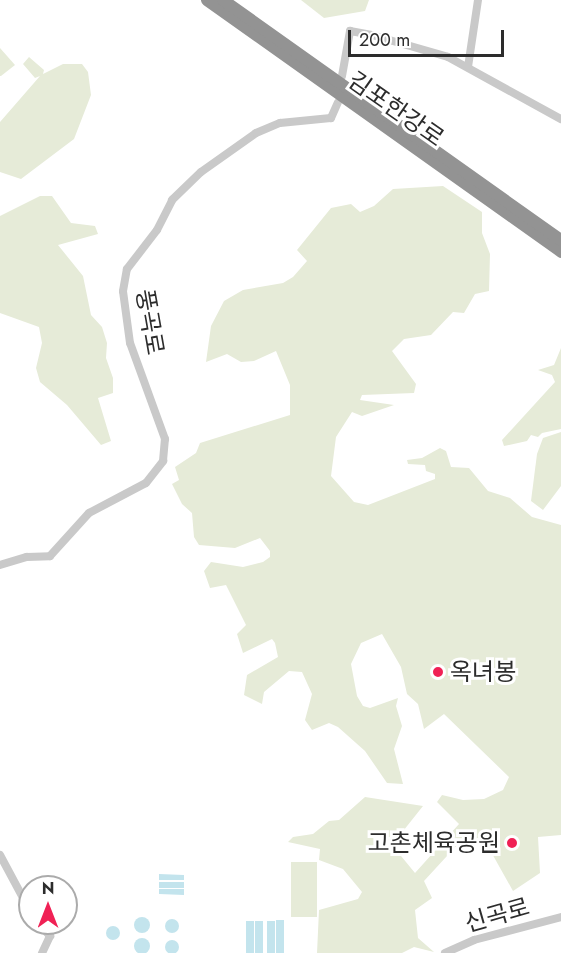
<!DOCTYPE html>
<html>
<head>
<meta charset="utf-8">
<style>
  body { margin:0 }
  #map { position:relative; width:561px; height:953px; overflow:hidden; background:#fff; font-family:Jost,"Noto Sans KR",sans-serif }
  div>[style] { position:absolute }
  .green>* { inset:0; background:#e6ebd8; transform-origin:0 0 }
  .water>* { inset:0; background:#c3e4ed; transform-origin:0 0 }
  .round { border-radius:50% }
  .minor>* { height:8px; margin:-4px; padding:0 4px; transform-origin:4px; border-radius:4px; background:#c9c9c9 }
  .highway>* { height:12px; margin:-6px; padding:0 6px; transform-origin:6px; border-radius:6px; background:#939393 }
  .dots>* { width:16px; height:16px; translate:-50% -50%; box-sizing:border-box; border:3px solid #fff; border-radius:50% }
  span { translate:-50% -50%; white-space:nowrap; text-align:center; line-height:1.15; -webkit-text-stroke:6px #fff; paint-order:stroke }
  .street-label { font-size:24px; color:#2c2c2c }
  .poi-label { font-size:24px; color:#2c2c2c }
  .left { translate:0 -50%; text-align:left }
  .right { translate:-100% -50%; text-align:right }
  .north { position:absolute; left:18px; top:875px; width:60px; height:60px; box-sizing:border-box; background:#fff; border:2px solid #ababab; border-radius:50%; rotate:0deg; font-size:16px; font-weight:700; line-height:24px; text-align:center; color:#2c2c2c }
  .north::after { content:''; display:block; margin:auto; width:21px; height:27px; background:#f02155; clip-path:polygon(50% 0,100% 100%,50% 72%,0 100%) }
  .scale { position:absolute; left:348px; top:30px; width:156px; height:27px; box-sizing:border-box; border:3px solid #2c2c2c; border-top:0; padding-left:8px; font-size:18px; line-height:21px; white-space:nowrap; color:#2c2c2c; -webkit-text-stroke:4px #fff; paint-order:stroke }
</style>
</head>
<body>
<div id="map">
  <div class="green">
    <i style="clip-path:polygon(301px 0,369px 0,365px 11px,324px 18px)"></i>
    <i style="clip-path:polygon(0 48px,15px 65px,1px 76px,0 76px)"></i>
    <i style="clip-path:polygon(29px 57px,44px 70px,43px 74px,63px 64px,82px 64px,88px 72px,91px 95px,74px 139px,21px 179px,0 172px,0 122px,40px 76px,35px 78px,23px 64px)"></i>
    <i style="clip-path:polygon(443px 186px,482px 212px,482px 233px,490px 254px,489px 291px,475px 294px,464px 313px,453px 312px,431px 335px,404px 339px,392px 351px,416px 384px,414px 393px,362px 395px,360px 400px,394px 405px,362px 416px,352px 412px,336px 437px,331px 476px,354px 502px,368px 505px,435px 479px,435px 474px,426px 471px,425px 465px,408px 464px,407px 460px,422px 458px,440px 448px,446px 451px,451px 467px,469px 468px,488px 491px,510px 498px,532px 517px,561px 525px,561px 835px,538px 837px,540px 873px,513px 891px,485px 841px,458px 844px,424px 881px,432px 898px,415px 910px,418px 938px,434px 952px,414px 947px,402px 953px,317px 953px,319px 910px,358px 899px,362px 892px,343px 869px,319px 860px,320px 849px,288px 842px,293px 837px,313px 834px,329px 821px,339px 820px,365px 797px,423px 806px,392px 845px,415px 873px,459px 824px,437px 802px,442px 795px,463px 800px,484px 799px,503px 790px,509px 777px,444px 714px,424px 729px,418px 704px,407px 694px,401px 667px,382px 634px,361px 643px,351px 664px,357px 696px,363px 706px,370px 708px,398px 698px,396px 706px,402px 726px,394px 749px,403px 784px,387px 783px,365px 751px,338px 727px,329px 723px,312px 730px,305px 720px,312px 694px,302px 672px,289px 671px,264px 692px,262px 704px,244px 695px,247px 675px,278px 657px,275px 643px,272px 639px,243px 653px,237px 634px,246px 625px,226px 585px,210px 588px,204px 571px,211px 562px,243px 567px,263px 562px,270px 557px,270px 551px,260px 538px,235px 548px,199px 545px,194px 537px,192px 513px,182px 504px,172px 484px,179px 480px,175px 467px,196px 453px,200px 443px,290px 415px,290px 385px,276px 351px,254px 361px,241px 362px,227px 354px,206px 362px,211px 326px,224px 301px,243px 290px,283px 283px,293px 277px,307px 261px,297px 250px,331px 208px,351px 204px,360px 212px,374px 206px,393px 189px)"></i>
    <i style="clip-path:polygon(40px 196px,52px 196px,71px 223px,95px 226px,98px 234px,58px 245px,83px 276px,91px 315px,102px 327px,107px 343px,106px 358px,113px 378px,113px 393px,98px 398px,111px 441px,101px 445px,67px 405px,40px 382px,36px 368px,42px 343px,39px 327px,0 313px,0 216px)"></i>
    <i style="clip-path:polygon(561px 348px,561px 429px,542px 433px,538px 437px,531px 435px,527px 441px,504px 446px,502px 440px,555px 382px,552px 375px,538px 370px,554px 365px)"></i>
    <i style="clip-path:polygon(561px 432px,561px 486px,543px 510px,531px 501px,537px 454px,543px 438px)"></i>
    <i style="left:291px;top:862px;width:26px;height:55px"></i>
  </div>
  <div class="water">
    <i style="clip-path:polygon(159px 874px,184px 875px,184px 880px,159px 880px)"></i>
    <i style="left:159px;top:882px;width:25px;height:6px"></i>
    <i style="clip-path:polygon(159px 889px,184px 889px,184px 895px,159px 894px)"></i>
    <i class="round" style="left:134px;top:917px;width:16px;height:16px"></i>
    <i class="round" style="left:165px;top:919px;width:14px;height:14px"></i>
    <i style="left:276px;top:920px;width:8px;height:33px"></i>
    <i style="left:246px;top:921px;width:8px;height:32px"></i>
    <i style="left:255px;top:921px;width:8px;height:32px"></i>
    <i style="left:267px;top:921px;width:8px;height:32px"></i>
    <i class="round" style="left:106px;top:926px;width:14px;height:14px"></i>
    <i class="round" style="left:134px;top:938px;width:16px;height:16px"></i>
    <i class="round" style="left:165px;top:940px;width:14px;height:14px"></i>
  </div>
  <div class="minor">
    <i style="left:468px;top:67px;width:68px;rotate:-81.5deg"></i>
    <i style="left:342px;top:76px;width:46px;rotate:-79.9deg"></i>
    <i style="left:350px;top:31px;width:22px;rotate:10deg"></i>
    <i style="left:372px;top:35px;width:79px;rotate:16.1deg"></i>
    <i style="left:448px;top:57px;width:129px;rotate:28.8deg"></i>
    <i style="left:0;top:565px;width:28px;rotate:-17deg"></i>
    <i style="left:27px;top:557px;width:23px;rotate:-2deg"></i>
    <i style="left:50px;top:556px;width:58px;rotate:-47.8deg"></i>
    <i style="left:89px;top:513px;width:64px;rotate:-27.8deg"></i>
    <i style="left:146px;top:483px;width:28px;rotate:-52deg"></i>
    <i style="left:163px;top:461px;width:22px;rotate:-85deg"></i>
    <i style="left:165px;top:439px;width:102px;rotate:-110deg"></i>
    <i style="left:130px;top:343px;width:52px;rotate:-97.7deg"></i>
    <i style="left:123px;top:291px;width:22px;rotate:-80deg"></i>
    <i style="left:127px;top:269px;width:49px;rotate:-52.4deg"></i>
    <i style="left:157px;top:230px;width:34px;rotate:-63deg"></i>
    <i style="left:172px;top:200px;width:40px;rotate:-44deg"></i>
    <i style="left:201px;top:172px;width:67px;rotate:-35.3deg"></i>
    <i style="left:256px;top:133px;width:26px;rotate:-23deg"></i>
    <i style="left:280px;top:123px;width:51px;rotate:-5.6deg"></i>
    <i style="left:331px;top:118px;width:17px;rotate:-66deg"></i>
    <i style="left:0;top:855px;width:64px;rotate:61.8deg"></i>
    <i style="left:38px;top:923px;width:18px;rotate:47deg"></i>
    <i style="left:50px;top:936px;width:19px;rotate:115deg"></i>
    <i style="left:445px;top:953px;width:32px;rotate:-24deg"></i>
    <i style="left:474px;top:940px;width:90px;rotate:-14.8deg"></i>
  </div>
  <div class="highway">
    <i style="left:207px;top:0;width:435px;rotate:35.4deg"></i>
    <i style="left:223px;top:0;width:415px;rotate:35.4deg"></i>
  </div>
  <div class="dots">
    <i style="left:438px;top:672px;background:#f02155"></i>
    <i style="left:512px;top:843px;background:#f02155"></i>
  </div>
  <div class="street-label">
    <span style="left:396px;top:109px;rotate:35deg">김포한강로</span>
    <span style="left:150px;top:322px;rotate:80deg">풍곡로</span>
    <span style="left:497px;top:915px;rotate:-16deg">신곡로</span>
  </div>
  <div class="poi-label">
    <span class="left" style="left:450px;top:672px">옥녀봉</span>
    <span class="right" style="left:500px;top:843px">고촌체육공원</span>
  </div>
  <div class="north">N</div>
  <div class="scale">200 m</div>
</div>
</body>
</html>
